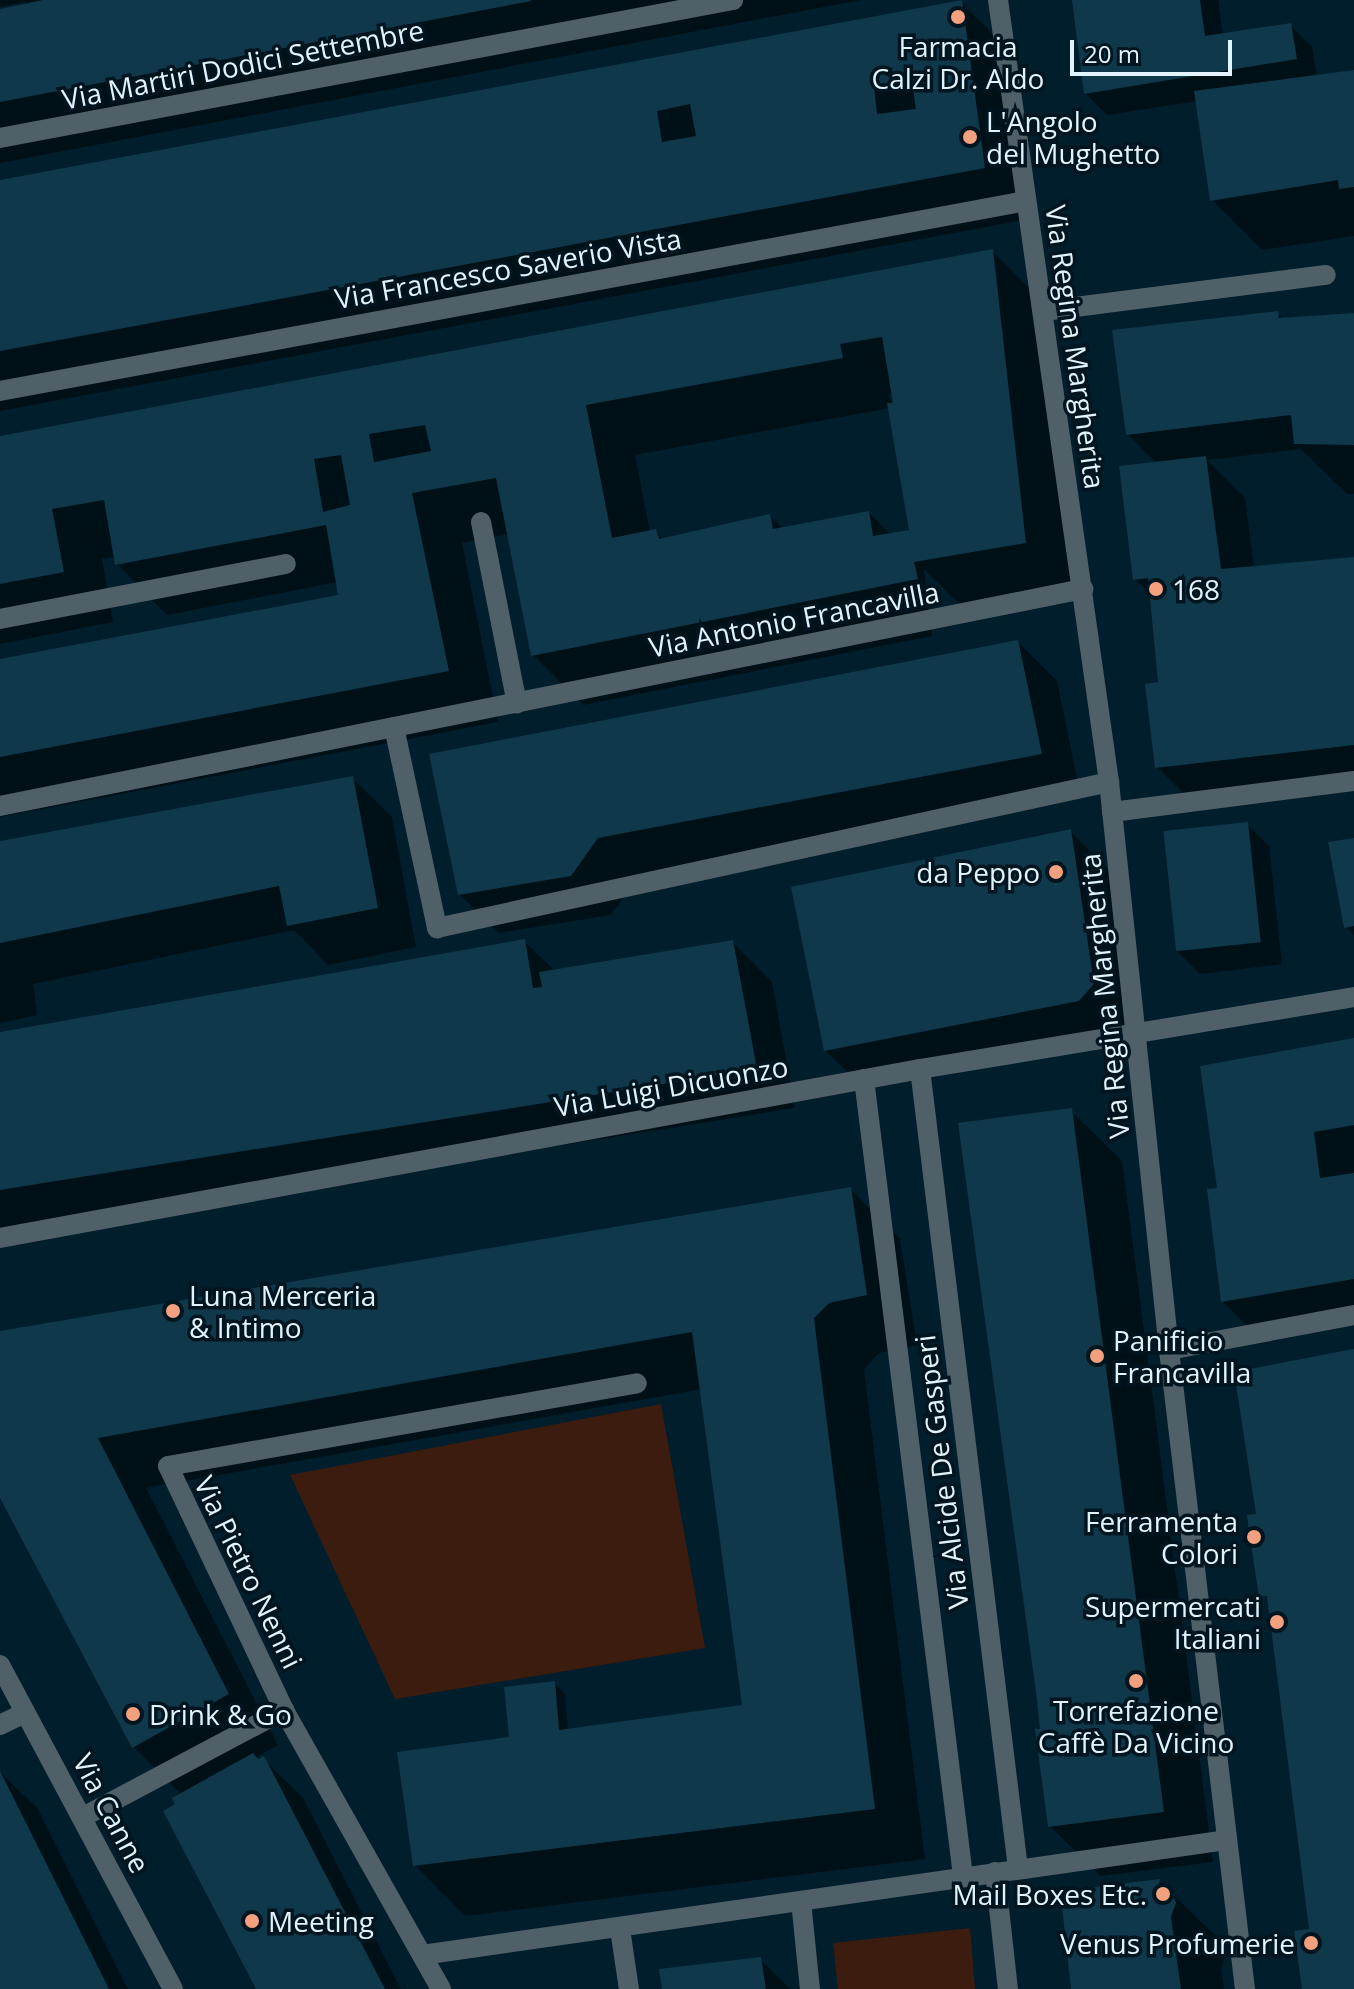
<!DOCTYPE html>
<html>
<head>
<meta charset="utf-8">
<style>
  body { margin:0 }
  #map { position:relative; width:1354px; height:1989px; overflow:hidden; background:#001e2c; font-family:"Open Sans",sans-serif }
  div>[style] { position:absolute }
  .green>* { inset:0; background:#3b1c0f }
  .shadow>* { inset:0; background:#0007 }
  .building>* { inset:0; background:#0f384a; transform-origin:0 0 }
  .service>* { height:20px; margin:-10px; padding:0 10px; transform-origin:10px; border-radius:10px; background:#506069 }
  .minor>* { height:20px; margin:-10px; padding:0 10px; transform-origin:10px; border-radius:10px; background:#506069 }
  .tertiary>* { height:20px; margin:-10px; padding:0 10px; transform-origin:10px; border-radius:10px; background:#506069 }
  .dots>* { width:22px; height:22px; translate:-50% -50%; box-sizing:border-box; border:4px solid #00151f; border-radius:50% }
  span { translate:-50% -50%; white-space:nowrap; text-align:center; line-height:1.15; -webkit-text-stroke:7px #00151f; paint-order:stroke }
  .poi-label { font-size:28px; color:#e1f4fd }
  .left { translate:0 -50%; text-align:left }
  .right { translate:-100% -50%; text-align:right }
  .street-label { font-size:28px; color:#e1f4fd }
  .scale { position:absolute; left:1070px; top:40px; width:162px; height:36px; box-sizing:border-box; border:4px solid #e1f4fd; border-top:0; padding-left:10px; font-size:24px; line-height:28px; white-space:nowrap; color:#e1f4fd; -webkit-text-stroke:6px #00151f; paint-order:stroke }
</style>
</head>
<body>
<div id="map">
  <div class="green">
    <i style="clip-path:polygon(661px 1404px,705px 1648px,395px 1699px,290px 1475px)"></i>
    <i style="clip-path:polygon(970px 1928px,975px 1989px,838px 1989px,833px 1943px)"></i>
  </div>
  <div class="shadow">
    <i style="clip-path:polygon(0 0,861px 0,0 163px,0 12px,25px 6px,25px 2px,0 7px)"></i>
    <i style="clip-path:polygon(1073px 0,1218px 0,1223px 35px,1290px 25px,1312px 47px,1317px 77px,1354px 72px,1354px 236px,1262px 250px,1212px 200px,1198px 101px,1107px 115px,1086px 94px)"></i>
    <i style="clip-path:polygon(961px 2px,1011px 53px,1034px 218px,0 411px,0 183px)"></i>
    <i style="clip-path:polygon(evenodd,992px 251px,1042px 301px,1076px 593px,967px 612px,924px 569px,932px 636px,583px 705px,533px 655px,509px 534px,462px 543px,498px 722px,0 817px,0 661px,340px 597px,338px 582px,167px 615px,117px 564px,116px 557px,102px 559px,113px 622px,0 644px,0 438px,992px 251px,894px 393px,894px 412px,889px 394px,894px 393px,992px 251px,890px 408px,911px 531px,891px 535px,869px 513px,783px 529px,770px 516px,664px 540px,655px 531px,650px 532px,635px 455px,890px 408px)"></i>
    <i style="clip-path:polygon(1277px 313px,1284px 320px,1354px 315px,1354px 494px,1347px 494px,1301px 449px,1207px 460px,1245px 498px,1254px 568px,1354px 559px,1354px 789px,1197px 807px,1157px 767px,1160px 684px,1151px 595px,1135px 579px,1157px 464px,1128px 434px)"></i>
    <i style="clip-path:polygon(1018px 642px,1057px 681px,1080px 793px,638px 877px,611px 915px,499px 933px,459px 894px)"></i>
    <i style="clip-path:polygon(352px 778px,392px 817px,416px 947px,328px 965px,294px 930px,33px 984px,37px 1015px,0 1023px,0 843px)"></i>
    <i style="clip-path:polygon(1247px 824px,1269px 846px,1282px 964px,1200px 974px,1178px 952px)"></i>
    <i style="clip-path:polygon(1070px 831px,1110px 871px,1133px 1024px,1119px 1040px,865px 1089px,825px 1050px)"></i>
    <i style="clip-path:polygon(1354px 840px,1354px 935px,1346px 927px)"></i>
    <i style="clip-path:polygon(524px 941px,555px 971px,732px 942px,772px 982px,795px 1108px,0 1235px,0 1034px)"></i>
    <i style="clip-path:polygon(1354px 1042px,1354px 1324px,1262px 1341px,1223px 1302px,1219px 1190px)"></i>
    <i style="clip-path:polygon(1071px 1111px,1122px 1161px,1213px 1862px,1101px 1876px,1050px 1826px,1043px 1731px)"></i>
    <i style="clip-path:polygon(850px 1189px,900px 1239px,917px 1345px,879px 1353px,864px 1369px,925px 1859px,465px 1916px,415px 1865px,554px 1683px,565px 1694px,568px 1731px,744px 1706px,702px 1389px,146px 1488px,278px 1745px,255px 1758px,258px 1761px,263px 1759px,303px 1798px,401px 1989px,258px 1989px,178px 1804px,182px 1795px,133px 1746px,0 1493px,0 1333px)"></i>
    <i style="clip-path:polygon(0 1772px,38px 1809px,128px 1989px,0 1989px)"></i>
    <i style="clip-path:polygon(1159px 1881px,1221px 1941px,1225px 1955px,1221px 1968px,1224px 1989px,1074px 1989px,1096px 1895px)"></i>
    <i style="clip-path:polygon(760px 1959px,790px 1989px,664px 1989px)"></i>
  </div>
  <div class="building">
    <i style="clip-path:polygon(43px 0,531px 0,531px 1px,0 102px,0 9px)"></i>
    <i style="clip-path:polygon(evenodd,962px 0,985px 168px,0 351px,0 180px,962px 0,912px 82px,916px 109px,877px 114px,874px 86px,912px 82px,962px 0,690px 104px,696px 136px,662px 142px,657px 111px,690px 104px)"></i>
    <i style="clip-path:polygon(1072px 0,1200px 0,1205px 36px,1291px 23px,1297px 59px,1084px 94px)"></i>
    <i style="clip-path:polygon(1354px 70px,1354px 187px,1339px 189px,1338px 180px,1210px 201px,1194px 91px)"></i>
    <i style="clip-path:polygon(evenodd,993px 249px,1026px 543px,914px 562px,918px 579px,531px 656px,496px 478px,412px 493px,449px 671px,0 757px,0 659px,338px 595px,326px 525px,115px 565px,104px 500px,52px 509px,64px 572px,0 584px,0 436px,993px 249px,882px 337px,893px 403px,887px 403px,909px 530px,873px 536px,869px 511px,773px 529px,770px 514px,659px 539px,656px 529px,612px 538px,586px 405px,843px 358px,840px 344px,882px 337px,993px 249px,425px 425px,431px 451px,374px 462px,369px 434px,425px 425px,993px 249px,341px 455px,350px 505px,323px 512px,314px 459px,341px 455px)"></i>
    <i style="clip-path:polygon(1278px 311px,1279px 318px,1354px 313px,1354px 445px,1294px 444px,1291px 415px,1126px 435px,1112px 330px)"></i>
    <i style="clip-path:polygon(1206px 456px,1221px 569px,1354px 557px,1354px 745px,1155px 768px,1145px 684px,1158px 682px,1148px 578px,1133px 580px,1119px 466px)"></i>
    <i style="clip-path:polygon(1018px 640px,1042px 754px,598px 838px,571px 876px,458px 895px,429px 754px)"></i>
    <i style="clip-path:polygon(353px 776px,378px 908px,287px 926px,279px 886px,0 943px,0 841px)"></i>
    <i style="left:1248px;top:822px;width:121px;height:85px;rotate:84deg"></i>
    <i style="clip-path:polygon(1071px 829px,1094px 984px,1079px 1001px,824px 1051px,791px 887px)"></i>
    <i style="clip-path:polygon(1354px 838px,1354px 926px,1344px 928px,1328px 842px)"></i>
    <i style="clip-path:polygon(525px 939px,533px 988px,542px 987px,539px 972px,733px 940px,757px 1069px,0 1190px,0 1032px)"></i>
    <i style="clip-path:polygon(1354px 1038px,1354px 1125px,1314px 1132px,1320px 1178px,1354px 1173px,1354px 1279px,1221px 1302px,1207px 1189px,1217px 1188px,1200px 1066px)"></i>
    <i style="clip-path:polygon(1072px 1108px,1164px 1812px,1048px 1827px,1035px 1729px,1040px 1729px,1037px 1700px,958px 1123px)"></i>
    <i style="clip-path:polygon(851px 1187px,867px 1295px,829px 1303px,814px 1318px,875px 1809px,413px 1866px,397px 1752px,509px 1737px,504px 1687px,555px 1681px,559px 1730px,742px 1705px,692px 1332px,98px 1438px,229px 1694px,132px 1748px,0 1498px,0 1331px)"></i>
    <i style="clip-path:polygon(1354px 1349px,1354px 1989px,1302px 1989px,1294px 1931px,1309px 1929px,1267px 1596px,1259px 1597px,1250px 1538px,1247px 1515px,1256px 1514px,1234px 1372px)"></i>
    <i style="clip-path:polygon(253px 1753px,258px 1759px,264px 1756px,385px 1989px,256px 1989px,163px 1811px,175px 1804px,172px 1798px)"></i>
    <i style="clip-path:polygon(0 1771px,109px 1989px,0 1989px)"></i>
    <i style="clip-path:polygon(1160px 1879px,1159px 1885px,1168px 1884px,1176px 1903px,1171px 1917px,1181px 1989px,1071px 1989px,1061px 1897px,1094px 1894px,1095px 1887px)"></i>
    <i style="clip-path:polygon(761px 1957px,766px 1989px,662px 1989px,659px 1969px)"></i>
  </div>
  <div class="service">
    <i style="left:1044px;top:311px;width:284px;rotate:-7.3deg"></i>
  </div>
  <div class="minor">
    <i style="left:0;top:138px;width:746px;rotate:-10.66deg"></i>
    <i style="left:0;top:391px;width:1043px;rotate:-10.49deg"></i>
    <i style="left:481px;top:522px;width:185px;rotate:78.8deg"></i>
    <i style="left:0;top:619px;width:291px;rotate:-10.9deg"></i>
    <i style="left:394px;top:727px;width:206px;rotate:77.9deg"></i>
    <i style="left:437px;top:928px;width:688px;rotate:-12.26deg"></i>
    <i style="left:0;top:806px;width:1105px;rotate:-11.33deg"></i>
    <i style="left:1112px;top:812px;width:244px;rotate:-7.3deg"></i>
    <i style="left:920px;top:1069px;width:805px;rotate:83.01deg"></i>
    <i style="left:864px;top:1079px;width:803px;rotate:82.92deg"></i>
    <i style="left:0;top:1238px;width:935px;rotate:-10.41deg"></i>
    <i style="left:920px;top:1069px;width:440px;rotate:-9.4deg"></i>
    <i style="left:1169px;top:1350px;width:188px;rotate:-10.7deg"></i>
    <i style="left:0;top:1665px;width:367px;rotate:61.9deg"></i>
    <i style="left:0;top:1725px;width:28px;rotate:-26deg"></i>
    <i style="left:83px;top:1817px;width:228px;rotate:-28deg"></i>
    <i style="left:995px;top:1872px;width:118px;rotate:83.7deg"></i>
    <i style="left:801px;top:1901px;width:88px;rotate:84.2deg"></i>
    <i style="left:620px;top:1929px;width:61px;rotate:81.5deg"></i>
    <i style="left:422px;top:1955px;width:812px;rotate:-8.14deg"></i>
    <i style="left:441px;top:1989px;width:320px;rotate:-119.4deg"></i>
    <i style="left:284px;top:1710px;width:270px;rotate:-115.4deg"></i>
    <i style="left:168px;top:1466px;width:476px;rotate:-10deg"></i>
  </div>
  <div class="tertiary">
    <i style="left:998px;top:0;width:790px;rotate:81.92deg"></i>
    <i style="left:1109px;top:782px;width:571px;rotate:83.97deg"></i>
    <i style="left:1169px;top:1350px;width:644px;rotate:83.22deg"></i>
  </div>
  <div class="dots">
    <i style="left:958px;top:17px;background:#f2a07e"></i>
    <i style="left:970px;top:137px;background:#f2a07e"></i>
    <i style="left:1156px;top:589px;background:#f2a07e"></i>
    <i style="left:1056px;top:872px;background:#f2a07e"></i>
    <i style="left:173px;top:1311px;background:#f2a07e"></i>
    <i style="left:1097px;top:1356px;background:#f2a07e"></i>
    <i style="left:1254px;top:1537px;background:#f2a07e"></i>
    <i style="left:1277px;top:1622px;background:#f2a07e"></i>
    <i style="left:1136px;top:1681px;background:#f2a07e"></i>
    <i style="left:133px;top:1714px;background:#f2a07e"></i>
    <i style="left:1163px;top:1894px;background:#f2a07e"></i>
    <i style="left:252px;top:1921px;background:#f2a07e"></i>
    <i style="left:1311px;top:1943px;background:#f2a07e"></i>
  </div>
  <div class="poi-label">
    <span style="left:958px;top:62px">Farmacia<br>Calzi Dr. Aldo</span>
    <span class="left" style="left:986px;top:137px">L'Angolo<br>del Mughetto</span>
    <span class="left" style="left:1172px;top:589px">168</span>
    <span class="right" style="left:1040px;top:872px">da Peppo</span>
    <span class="left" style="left:189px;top:1311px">Luna Merceria<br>&amp; Intimo</span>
    <span class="left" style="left:1113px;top:1356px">Panificio<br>Francavilla</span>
    <span class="right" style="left:1238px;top:1537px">Ferramenta<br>Colori</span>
    <span class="right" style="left:1261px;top:1622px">Supermercati<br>Italiani</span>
    <span style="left:1136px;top:1726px">Torrefazione<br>Caffè Da Vicino</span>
    <span class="left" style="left:149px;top:1714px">Drink &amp; Go</span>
    <span class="right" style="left:1147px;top:1894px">Mail Boxes Etc.</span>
    <span class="left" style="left:268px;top:1921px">Meeting</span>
    <span class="right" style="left:1295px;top:1943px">Venus Profumerie</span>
  </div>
  <div class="street-label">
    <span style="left:243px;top:64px;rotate:-11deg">Via Martiri Dodici Settembre</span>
    <span style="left:508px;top:268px;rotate:-10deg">Via Francesco Saverio Vista</span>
    <span style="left:1076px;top:347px;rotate:82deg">Via Regina Margherita</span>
    <span style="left:794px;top:619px;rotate:-11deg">Via Antonio Francavilla</span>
    <span style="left:1104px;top:996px;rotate:-96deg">Via Regina Margherita</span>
    <span style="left:671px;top:1086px;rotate:-10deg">Via Luigi Dicuonzo</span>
    <span style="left:941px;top:1472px;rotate:-97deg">Via Alcide De Gasperi</span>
    <span style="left:249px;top:1572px;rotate:64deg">Via Pietro Nenni</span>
    <span style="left:112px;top:1813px;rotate:62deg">Via Canne</span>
  </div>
  <div class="scale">20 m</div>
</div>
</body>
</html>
